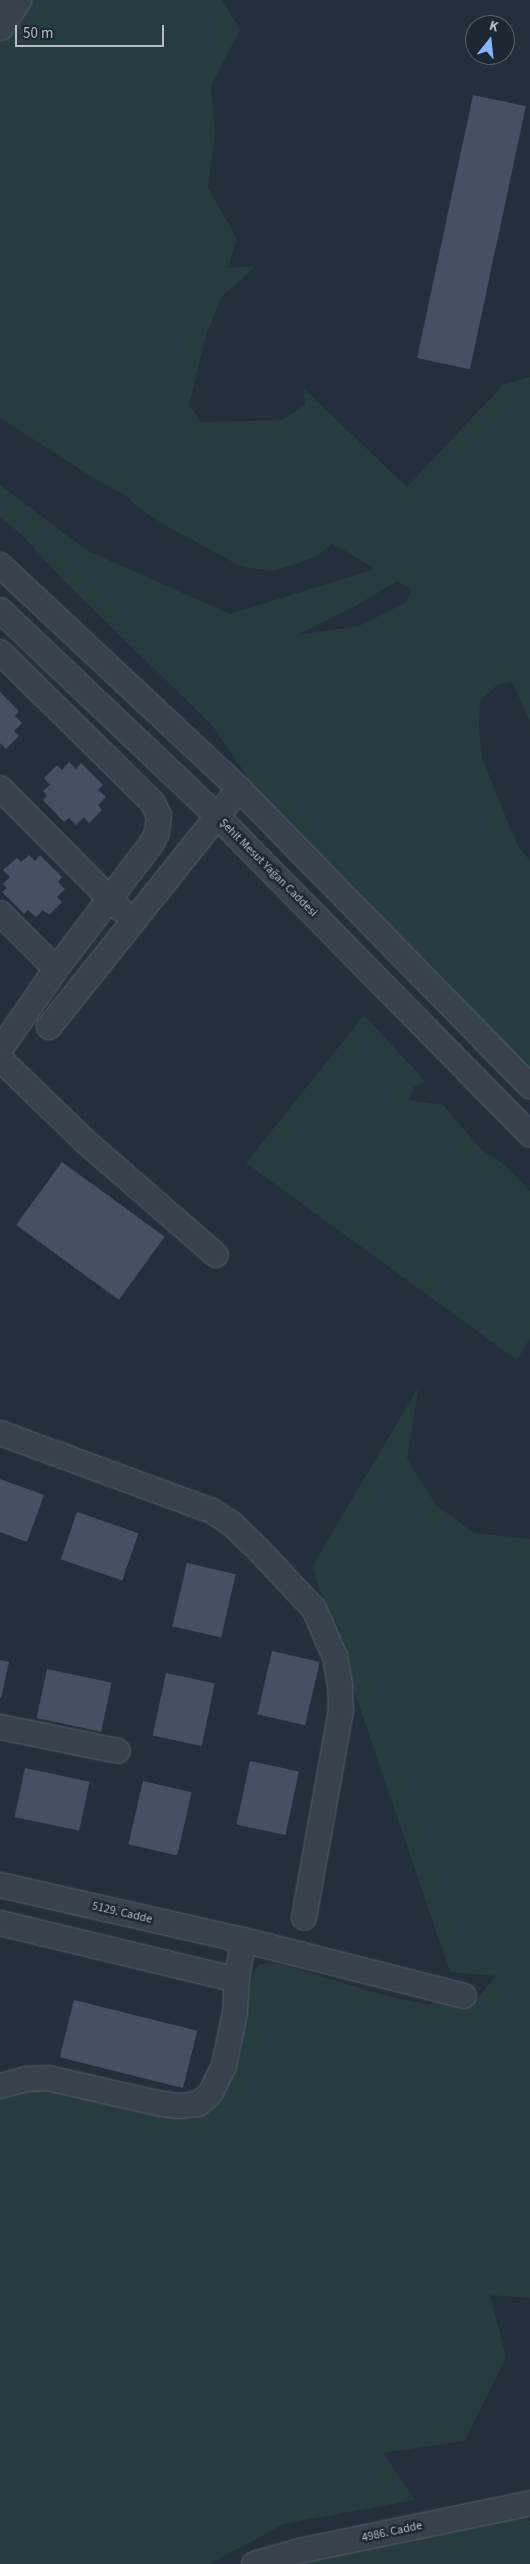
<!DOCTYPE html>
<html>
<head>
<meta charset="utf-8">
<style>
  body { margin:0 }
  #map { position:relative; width:530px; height:2564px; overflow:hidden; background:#242f3e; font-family:"Source Sans 3",sans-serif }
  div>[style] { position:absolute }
  .green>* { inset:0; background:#263c3f }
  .building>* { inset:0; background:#455162; transform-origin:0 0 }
  .roads { filter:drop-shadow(0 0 1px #565f6c) drop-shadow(0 0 1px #565f6c) }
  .minor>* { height:24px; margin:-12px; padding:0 12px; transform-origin:12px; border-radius:12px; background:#38414e }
  .tertiary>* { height:28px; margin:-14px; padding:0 14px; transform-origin:14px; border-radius:14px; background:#38414e }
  span { translate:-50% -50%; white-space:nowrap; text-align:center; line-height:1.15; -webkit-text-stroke:5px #1d2633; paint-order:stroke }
  .street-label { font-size:12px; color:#b4bcc9 }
  .north { position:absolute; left:465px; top:15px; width:50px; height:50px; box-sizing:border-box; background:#1d2633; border:1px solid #59626f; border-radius:50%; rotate:16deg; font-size:14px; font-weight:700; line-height:20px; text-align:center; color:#b4bcc9 }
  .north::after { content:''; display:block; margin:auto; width:18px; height:22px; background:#8ab4f8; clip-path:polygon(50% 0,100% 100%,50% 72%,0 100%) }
  .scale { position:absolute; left:15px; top:25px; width:149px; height:22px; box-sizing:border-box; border:2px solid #b4bcc9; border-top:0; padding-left:6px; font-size:15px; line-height:18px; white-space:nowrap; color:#b4bcc9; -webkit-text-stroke:4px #1d2633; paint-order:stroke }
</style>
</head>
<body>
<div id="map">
  <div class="green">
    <i style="clip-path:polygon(evenodd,27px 0,222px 0,240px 30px,211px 85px,215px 132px,208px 188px,237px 239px,228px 268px,256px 266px,222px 296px,207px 332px,189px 405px,201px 422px,282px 420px,305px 405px,304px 389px,407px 487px,503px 385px,530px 377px,530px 721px,512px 682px,497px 685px,480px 701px,479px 727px,482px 757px,492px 783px,517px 844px,530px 861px,530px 1074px,263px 799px,212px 725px,65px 582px,21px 534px,0 518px,0 485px,86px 550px,230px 614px,375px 569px,332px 543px,316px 557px,273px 571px,242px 567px,163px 524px,140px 509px,125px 495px,100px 482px,0 418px,0 41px,27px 0,397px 581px,412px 590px,405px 603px,359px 626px,297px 635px,352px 608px,397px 581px)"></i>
    <i style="clip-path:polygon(364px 1015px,425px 1081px,414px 1087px,408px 1100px,443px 1105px,482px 1150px,502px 1163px,530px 1191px,530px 1338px,517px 1360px,246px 1163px)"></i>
    <i style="clip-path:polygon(418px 1388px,407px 1459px,436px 1505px,474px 1533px,530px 1539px,530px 2298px,490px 2295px,506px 2357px,465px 2441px,383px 2453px,415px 2500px,284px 2524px,209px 2564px,0 2564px,0 2091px,54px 2082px,126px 2110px,194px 2118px,221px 2102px,239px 2059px,252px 1977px,258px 1965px,272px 1962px,387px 1996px,430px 2005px,443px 2000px,474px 2002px,496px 1976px,450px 1972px,312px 1567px)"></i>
    <i style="clip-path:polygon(520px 2513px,530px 2521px,530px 2564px,302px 2564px)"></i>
  </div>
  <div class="building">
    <i style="left:473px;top:95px;width:54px;height:269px;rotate:12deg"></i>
    <i style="clip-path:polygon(0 692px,19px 711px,15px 716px,22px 723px,14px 731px,19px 736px,6px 749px,0 743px)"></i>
    <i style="clip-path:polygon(69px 762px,76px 769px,81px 763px,103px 785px,98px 790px,106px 797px,98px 805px,102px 810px,89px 823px,84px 817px,76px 825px,69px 818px,64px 822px,43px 800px,47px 796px,43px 791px,50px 785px,44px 778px,57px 765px,62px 770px)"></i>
    <i style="clip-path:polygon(29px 855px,35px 861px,40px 855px,62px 877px,58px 882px,65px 889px,57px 897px,62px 902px,49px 915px,43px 910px,36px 917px,28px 910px,24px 914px,2px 892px,7px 888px,3px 884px,10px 877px,3px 870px,17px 858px,21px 862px)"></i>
    <i style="left:62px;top:1162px;width:127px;height:78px;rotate:36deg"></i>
    <i style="clip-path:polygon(0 1479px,44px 1495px,27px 1542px,0 1532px)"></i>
    <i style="left:77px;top:1512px;width:65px;height:50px;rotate:19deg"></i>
    <i style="left:187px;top:1563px;width:50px;height:65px;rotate:13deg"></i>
    <i style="left:272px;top:1651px;width:49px;height:65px;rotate:13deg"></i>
    <i style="clip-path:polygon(0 1660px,9px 1662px,1px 1698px,0 1698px)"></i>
    <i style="left:47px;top:1669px;width:66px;height:50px;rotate:12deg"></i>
    <i style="left:166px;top:1673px;width:50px;height:64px;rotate:12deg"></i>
    <i style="left:250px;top:1761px;width:50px;height:65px;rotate:12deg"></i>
    <i style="left:25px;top:1768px;width:66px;height:50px;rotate:12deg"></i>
    <i style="left:143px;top:1781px;width:50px;height:65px;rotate:13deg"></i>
    <i style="left:74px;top:2000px;width:127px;height:59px;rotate:14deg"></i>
  </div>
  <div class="roads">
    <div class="minor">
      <i style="left:0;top:565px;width:328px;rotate:43.1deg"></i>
      <i style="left:239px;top:789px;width:416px;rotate:45.6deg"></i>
      <i style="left:0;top:610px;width:301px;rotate:43.5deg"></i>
      <i style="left:218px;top:817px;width:445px;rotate:45.5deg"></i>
      <i style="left:0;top:652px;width:215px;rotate:44.6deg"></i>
      <i style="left:153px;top:803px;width:14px;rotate:65deg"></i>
      <i style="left:159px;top:816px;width:17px;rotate:97deg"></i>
      <i style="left:157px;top:833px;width:11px;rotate:117deg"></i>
      <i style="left:152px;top:843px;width:158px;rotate:127.3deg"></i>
      <i style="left:56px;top:969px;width:98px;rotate:124.7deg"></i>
      <i style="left:0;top:788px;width:170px;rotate:45.2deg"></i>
      <i style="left:0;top:913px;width:79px;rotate:45deg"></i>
      <i style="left:49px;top:1027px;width:305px;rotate:-51.4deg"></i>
      <i style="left:0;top:1059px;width:120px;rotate:44deg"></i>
      <i style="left:86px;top:1142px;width:172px;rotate:41deg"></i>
      <i style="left:0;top:1433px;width:226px;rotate:20.2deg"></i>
      <i style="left:212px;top:1511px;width:24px;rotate:33deg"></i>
      <i style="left:232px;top:1524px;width:35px;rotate:44deg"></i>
      <i style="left:257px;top:1548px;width:83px;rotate:46.9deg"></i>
      <i style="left:314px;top:1609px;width:52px;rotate:66.4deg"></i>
      <i style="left:335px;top:1657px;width:28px;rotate:80deg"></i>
      <i style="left:340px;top:1685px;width:25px;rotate:88deg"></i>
      <i style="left:341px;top:1710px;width:211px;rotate:100.1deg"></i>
      <i style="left:0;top:1727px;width:120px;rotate:11.5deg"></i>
      <i style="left:0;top:1885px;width:249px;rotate:12.8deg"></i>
      <i style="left:243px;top:1940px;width:228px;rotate:14.2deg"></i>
      <i style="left:0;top:1923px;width:244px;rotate:13.5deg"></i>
      <i style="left:0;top:2086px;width:28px;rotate:-15deg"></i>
      <i style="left:27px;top:2079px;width:21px;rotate:-3deg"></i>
      <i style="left:48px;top:2078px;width:112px;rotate:12.9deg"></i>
      <i style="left:157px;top:2103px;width:22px;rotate:8deg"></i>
      <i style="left:179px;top:2106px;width:19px;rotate:-6deg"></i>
      <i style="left:198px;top:2104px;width:16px;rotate:-40deg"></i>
      <i style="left:210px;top:2094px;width:32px;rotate:-64deg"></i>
      <i style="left:224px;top:2065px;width:53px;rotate:-78.1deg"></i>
      <i style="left:235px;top:2013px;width:33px;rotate:-87deg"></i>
      <i style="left:237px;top:1980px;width:40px;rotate:-81.5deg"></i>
      <i style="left:254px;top:2564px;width:47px;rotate:-16.1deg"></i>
      <i style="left:299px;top:2551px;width:236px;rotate:-11.7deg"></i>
    </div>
    <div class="tertiary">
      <i style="left:0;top:26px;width:31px;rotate:-57deg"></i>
    </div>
  </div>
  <div class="street-label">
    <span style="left:268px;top:868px;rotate:45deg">Şehit Mesut Yağan Caddesi</span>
    <span style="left:122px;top:1913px;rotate:13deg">5129. Cadde</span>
    <span style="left:392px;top:2532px;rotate:-12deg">4986. Cadde</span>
  </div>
  <div class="north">K</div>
  <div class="scale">50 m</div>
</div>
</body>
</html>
